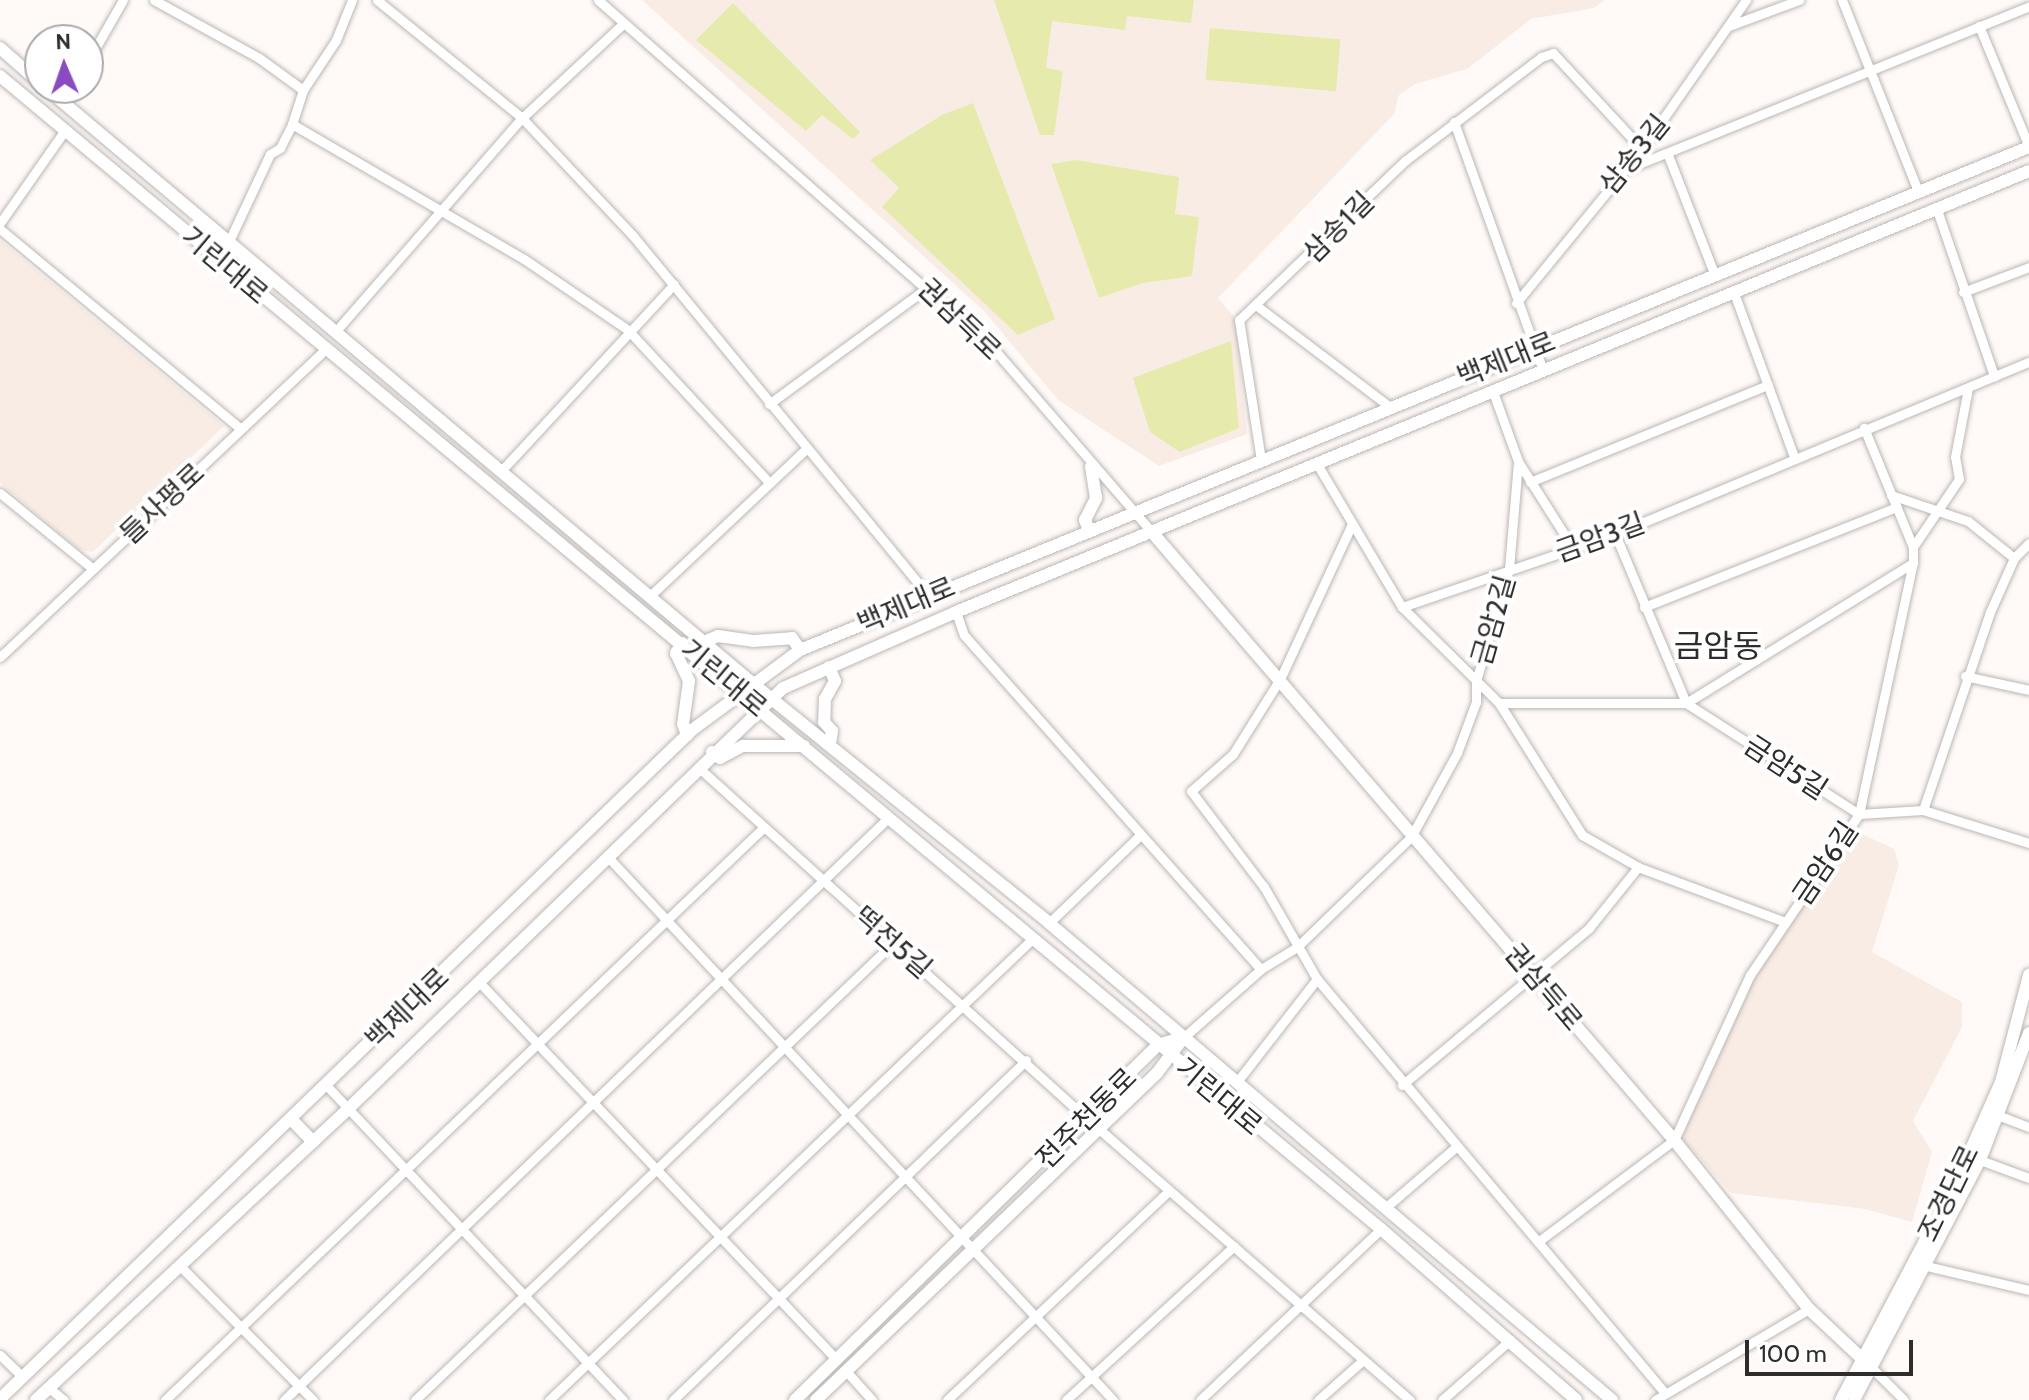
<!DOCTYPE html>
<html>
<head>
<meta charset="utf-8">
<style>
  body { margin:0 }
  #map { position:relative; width:2029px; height:1400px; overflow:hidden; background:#fffaf7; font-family:Cabin,"Noto Sans KR",sans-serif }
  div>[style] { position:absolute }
  .built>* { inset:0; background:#f9ece5 }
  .green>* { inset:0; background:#e6ebad; transform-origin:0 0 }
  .roads { filter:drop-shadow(0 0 2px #bbb7b4) drop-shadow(0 0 2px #bbb7b4) }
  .minor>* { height:9px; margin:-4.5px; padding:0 4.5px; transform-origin:4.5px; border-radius:4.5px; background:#fff }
  .tertiary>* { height:12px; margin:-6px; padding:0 6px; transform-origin:6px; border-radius:6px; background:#fff }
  span { translate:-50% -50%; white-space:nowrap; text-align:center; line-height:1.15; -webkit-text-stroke:8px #fff; paint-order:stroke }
  .street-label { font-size:28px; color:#2f2d2c }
  .quarter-label { font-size:32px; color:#2f2d2c }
  .north { position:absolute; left:24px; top:24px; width:80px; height:80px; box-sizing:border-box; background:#fff; border:2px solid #acabab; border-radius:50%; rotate:358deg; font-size:22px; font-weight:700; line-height:32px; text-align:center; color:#2f2d2c }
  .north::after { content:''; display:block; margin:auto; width:28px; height:36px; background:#8a4bc0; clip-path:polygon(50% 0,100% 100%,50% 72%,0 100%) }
  .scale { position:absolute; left:1745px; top:1340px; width:168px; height:36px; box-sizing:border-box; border:4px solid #2f2d2c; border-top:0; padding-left:10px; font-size:24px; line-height:28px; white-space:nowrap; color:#2f2d2c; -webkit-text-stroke:6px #fff; paint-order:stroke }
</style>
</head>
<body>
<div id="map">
  <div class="built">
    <i style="clip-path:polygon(642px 0,1605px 0,1594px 8px,1531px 19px,1467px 69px,1415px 84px,1399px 95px,1394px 114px,1218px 298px,1235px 318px,1247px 434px,1159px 466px,1058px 400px,986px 313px)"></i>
    <i style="clip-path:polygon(0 240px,224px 426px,93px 552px,80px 550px,0 483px)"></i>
    <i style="clip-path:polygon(1856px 831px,1894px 849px,1899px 865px,1872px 952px,1962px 1002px,1962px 1027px,1913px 1121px,1932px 1152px,1912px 1222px,1865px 1209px,1731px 1193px,1682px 1138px,1750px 981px)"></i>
  </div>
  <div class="green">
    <i style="clip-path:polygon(1194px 0,1191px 23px,1127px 16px,1125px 30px,1052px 21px,1046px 68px,1063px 71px,1054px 135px,1040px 135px,994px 0)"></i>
    <i style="clip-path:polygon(733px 3px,860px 132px,853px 139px,822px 115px,806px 131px,696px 40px)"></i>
    <i style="left:1210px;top:28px;width:131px;height:52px;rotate:5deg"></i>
    <i style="clip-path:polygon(973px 103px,1055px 319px,1018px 335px,882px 207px,899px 188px,870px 160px,942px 115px)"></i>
    <i style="clip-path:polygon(1076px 160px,1179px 177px,1175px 214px,1199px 217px,1192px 276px,1143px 283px,1099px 298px,1051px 164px)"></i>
    <i style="clip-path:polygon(1231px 341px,1239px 428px,1180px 452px,1150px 432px,1133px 378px)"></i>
  </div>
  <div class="roads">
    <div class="minor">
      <i style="left:154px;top:0;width:120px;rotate:28.9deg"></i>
      <i style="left:259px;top:58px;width:54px;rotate:36deg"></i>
      <i style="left:377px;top:0;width:187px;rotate:39.1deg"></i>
      <i style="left:522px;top:118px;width:163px;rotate:46.7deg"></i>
      <i style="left:634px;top:237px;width:463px;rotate:50.6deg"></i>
      <i style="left:598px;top:0;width:526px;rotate:41.38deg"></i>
      <i style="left:993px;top:348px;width:242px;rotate:49.2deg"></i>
      <i style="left:1842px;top:0;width:206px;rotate:68.3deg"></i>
      <i style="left:1729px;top:26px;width:75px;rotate:-20.4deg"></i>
      <i style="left:1979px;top:26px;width:131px;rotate:67.5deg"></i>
      <i style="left:88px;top:61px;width:70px;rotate:-60.2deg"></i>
      <i style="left:62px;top:102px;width:18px;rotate:-52deg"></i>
      <i style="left:1454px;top:122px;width:264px;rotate:70.3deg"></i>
      <i style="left:292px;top:124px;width:268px;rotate:30.2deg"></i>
      <i style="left:524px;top:259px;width:126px;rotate:34.3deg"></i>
      <i style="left:628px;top:330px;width:207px;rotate:47.2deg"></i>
      <i style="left:1668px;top:155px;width:127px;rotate:68.7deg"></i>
      <i style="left:1624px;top:170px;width:437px;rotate:-22deg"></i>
      <i style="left:1937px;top:210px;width:176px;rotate:71deg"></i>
      <i style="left:0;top:223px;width:113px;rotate:-55deg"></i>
      <i style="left:0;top:229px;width:313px;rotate:39.7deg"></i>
      <i style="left:230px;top:239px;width:94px;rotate:-64.8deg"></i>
      <i style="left:270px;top:154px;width:12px;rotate:-31deg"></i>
      <i style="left:280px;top:148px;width:27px;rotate:-63deg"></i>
      <i style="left:292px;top:124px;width:36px;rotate:-72deg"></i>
      <i style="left:303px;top:90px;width:60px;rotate:-56.6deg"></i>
      <i style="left:336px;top:40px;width:43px;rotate:-68.2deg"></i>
      <i style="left:1963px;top:292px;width:71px;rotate:-20.7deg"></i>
      <i style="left:1734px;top:293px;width:175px;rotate:69.9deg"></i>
      <i style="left:1516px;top:303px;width:199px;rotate:-50.7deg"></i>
      <i style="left:1642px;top:149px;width:182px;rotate:-55.1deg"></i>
      <i style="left:1257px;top:306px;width:167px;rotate:37.2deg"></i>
      <i style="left:335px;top:332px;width:284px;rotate:-48.9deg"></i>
      <i style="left:522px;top:118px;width:139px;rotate:-43deg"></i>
      <i style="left:769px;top:404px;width:197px;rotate:-36.3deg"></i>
      <i style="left:1261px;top:460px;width:142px;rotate:-98.9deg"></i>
      <i style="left:1239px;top:320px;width:231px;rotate:-43.8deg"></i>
      <i style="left:1406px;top:160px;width:170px;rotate:-37.3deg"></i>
      <i style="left:1541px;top:57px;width:13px;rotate:-18deg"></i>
      <i style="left:1553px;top:53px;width:131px;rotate:47.2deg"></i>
      <i style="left:1519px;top:463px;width:101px;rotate:57.6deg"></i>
      <i style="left:1317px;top:464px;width:166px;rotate:59.3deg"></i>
      <i style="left:1402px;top:607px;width:136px;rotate:44.7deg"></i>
      <i style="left:1499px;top:703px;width:156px;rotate:57.8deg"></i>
      <i style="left:1582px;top:835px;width:64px;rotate:29.7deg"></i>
      <i style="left:1638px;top:867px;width:157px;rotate:20.5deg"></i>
      <i style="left:502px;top:470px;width:253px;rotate:-47.2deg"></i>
      <i style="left:1530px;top:482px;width:257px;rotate:-22.2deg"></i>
      <i style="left:0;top:493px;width:119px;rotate:39.2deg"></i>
      <i style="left:1891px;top:495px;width:81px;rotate:18.7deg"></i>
      <i style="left:1968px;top:521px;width:59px;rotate:38.8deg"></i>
      <i style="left:1352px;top:524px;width:171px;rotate:114.9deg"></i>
      <i style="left:1280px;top:679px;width:89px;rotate:122.1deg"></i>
      <i style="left:1233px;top:754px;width:56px;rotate:138.6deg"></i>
      <i style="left:1191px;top:791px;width:121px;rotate:52.8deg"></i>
      <i style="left:1264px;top:887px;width:106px;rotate:60.1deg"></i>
      <i style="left:1317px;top:979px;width:541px;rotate:49.95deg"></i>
      <i style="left:1615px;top:534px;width:183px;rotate:67.2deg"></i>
      <i style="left:1686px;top:703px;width:206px;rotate:32.7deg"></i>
      <i style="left:1859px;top:814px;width:64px;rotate:-3.6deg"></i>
      <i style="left:1923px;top:810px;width:111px;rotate:17.3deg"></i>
      <i style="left:1913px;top:547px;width:82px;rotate:-55.9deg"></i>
      <i style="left:1959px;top:479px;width:22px;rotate:-100deg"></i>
      <i style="left:1955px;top:457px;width:70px;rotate:-79.3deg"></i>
      <i style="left:651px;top:595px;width:212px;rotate:-43.3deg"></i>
      <i style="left:1402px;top:607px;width:225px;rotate:-18.9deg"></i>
      <i style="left:1615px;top:534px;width:448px;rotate:-22.6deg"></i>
      <i style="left:1644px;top:607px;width:272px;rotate:-21.6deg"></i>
      <i style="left:956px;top:612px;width:24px;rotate:71deg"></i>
      <i style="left:964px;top:635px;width:447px;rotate:48.4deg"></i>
      <i style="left:0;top:657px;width:447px;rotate:-43.4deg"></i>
      <i style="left:1965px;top:676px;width:66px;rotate:12.3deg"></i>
      <i style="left:1499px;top:703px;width:187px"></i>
      <i style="left:1686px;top:703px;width:267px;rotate:-31.7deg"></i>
      <i style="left:698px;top:767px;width:523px;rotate:42.13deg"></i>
      <i style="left:1923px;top:810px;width:209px;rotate:-71.3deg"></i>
      <i style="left:1990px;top:612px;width:59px;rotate:-66deg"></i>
      <i style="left:2014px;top:558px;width:21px;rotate:-45deg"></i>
      <i style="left:607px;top:856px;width:743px;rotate:47.07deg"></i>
      <i style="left:1049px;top:923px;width:125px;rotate:-44deg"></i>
      <i style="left:480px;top:983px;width:519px;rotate:46.56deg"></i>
      <i style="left:1184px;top:1037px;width:103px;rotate:-41.4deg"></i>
      <i style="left:1261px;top:969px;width:42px;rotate:-31.4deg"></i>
      <i style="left:1297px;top:947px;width:158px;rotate:-44deg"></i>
      <i style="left:1411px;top:837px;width:96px;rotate:-61.3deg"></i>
      <i style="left:1457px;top:753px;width:54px;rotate:-69.6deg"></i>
      <i style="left:1476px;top:702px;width:21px;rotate:-90deg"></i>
      <i style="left:1476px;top:681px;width:117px;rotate:-73.6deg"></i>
      <i style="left:1509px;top:569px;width:108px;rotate:-85.2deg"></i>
      <i style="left:1518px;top:461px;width:73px;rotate:-109.9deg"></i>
      <i style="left:1236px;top:1083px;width:132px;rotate:-52.1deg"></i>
      <i style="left:1402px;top:1085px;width:244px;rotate:-40deg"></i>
      <i style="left:1589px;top:928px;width:78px;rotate:-51.2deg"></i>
      <i style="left:327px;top:1086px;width:432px;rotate:46.7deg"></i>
      <i style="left:2000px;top:1116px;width:31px;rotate:21deg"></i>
      <i style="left:1099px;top:1129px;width:413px;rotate:41.1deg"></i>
      <i style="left:1980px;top:1160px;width:52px;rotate:20.2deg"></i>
      <i style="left:1385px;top:1208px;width:94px;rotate:-40.7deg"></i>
      <i style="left:1539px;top:1241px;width:169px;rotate:-36.8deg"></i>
      <i style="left:1674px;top:1140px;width:182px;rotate:-65.3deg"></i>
      <i style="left:1750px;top:975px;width:194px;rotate:-55.9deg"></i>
      <i style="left:1859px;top:814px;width:257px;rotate:-77.9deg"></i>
      <i style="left:1913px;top:563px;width:16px;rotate:-90deg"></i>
      <i style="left:1913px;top:547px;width:129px;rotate:-112.4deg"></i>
      <i style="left:180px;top:1266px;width:189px;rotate:45.2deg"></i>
      <i style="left:1926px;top:1266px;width:106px;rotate:13.1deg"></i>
      <i style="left:0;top:1355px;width:32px;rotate:44deg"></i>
      <i style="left:1872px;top:1368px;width:45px;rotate:45deg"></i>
      <i style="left:846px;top:1371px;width:39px;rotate:48deg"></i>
      <i style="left:49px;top:1388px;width:19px;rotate:39deg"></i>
      <i style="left:165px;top:1400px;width:829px;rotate:-43.73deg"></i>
      <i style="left:284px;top:1400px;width:837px;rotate:-43.94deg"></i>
      <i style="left:415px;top:1400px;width:661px;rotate:-43.71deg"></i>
      <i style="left:549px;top:1400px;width:665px;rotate:-43.66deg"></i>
      <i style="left:673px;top:1400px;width:490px;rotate:-43.9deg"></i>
      <i style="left:947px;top:1400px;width:305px;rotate:-43.3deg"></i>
      <i style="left:1066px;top:1400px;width:228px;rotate:-42.5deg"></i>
      <i style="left:1200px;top:1400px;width:249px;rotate:-43.4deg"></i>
      <i style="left:1318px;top:1400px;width:59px;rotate:-41.6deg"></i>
      <i style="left:1442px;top:1400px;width:91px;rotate:-41.4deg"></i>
      <i style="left:1655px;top:1400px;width:179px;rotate:-30.6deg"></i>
    </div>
    <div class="tertiary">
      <i style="left:0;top:48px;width:53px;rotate:41.2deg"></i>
      <i style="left:0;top:76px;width:1799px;rotate:39.86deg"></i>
      <i style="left:1381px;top:1229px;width:259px;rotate:41.2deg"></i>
      <i style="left:46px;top:88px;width:923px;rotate:40.12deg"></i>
      <i style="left:752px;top:683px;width:382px;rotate:38.9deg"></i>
      <i style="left:1049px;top:923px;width:738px;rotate:40.27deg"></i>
      <i style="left:1089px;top:530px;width:11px;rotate:-112deg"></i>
      <i style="left:1085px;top:520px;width:25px;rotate:-63deg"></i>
      <i style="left:1096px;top:498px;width:32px;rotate:-99deg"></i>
      <i style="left:1151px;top:531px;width:803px;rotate:49.34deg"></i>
      <i style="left:1674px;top:1140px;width:216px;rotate:51.4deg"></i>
      <i style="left:1809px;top:1309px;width:86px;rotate:43.1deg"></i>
      <i style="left:706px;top:641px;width:13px;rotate:-23deg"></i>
      <i style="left:718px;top:636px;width:35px;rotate:8deg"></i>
      <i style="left:753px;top:641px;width:39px;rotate:-4deg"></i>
      <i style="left:792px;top:638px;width:14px;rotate:56deg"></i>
      <i style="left:682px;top:643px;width:12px;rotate:121deg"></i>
      <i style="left:676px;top:653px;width:31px;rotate:65deg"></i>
      <i style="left:689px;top:681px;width:43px;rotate:97.9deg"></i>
      <i style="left:683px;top:724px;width:12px;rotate:70deg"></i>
      <i style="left:829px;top:667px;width:15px;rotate:67deg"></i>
      <i style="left:835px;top:681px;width:21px;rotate:119deg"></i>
      <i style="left:825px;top:699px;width:23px;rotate:92deg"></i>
      <i style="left:824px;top:722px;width:12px;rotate:48deg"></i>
      <i style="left:832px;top:731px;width:13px;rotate:99deg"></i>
      <i style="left:712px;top:752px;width:10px;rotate:37deg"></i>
      <i style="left:720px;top:758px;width:26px;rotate:-28deg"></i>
      <i style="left:743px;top:746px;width:61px"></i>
      <i style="left:291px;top:1119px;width:32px;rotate:46deg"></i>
      <i style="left:0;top:1399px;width:963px;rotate:-44.03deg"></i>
      <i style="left:692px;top:730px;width:134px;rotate:-36.5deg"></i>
      <i style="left:800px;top:650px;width:1328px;rotate:-22.26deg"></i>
      <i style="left:36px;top:1400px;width:427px;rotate:-43deg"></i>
      <i style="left:348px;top:1109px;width:605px;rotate:-44.06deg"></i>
      <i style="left:783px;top:688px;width:189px;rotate:-23.7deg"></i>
      <i style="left:956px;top:612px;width:1160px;rotate:-22.34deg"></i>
      <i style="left:795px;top:1400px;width:508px;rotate:-44.36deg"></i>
      <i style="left:1158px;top:1045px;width:27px;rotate:-17deg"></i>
      <i style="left:816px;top:1400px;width:472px;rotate:-43.8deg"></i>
      <i style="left:1157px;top:1073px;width:45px;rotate:-53.1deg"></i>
      <i style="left:1841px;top:1400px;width:255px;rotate:-62.2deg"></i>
      <i style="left:1960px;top:1174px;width:101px;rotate:-66deg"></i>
      <i style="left:2001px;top:1082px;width:111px;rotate:-75.3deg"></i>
      <i style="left:1854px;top:1400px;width:271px;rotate:-62.3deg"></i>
      <i style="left:1980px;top:1160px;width:136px;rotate:-68.9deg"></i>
    </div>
  </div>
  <div class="street-label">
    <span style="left:1634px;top:154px;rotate:-51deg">삼송3길</span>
    <span style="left:1338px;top:227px;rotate:-45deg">삼송1길</span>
    <span style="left:225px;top:265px;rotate:40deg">기린대로</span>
    <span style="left:960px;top:319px;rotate:44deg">권삼득로</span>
    <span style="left:1506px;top:359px;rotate:-22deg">백제대로</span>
    <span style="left:162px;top:503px;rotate:-43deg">들사평로</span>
    <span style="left:1600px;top:537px;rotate:-20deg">금암3길</span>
    <span style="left:906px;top:605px;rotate:-23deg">백제대로</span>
    <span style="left:1493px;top:620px;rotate:-74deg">금암2길</span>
    <span style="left:724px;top:678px;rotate:40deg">기린대로</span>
    <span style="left:1786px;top:767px;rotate:33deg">금암5길</span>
    <span style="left:1825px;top:863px;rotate:-56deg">금암6길</span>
    <span style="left:893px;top:942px;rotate:41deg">떡전5길</span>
    <span style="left:1544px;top:987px;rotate:50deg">권삼득로</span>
    <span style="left:407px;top:1008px;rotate:-44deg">백제대로</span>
    <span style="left:1219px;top:1096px;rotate:40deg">기린대로</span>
    <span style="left:1086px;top:1118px;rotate:-45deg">전주천동로</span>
    <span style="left:1948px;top:1193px;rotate:-64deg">조경단로</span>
  </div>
  <div class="quarter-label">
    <span style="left:1718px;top:646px">금암동</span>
  </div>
  <div class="north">N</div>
  <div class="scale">100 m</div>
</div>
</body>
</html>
